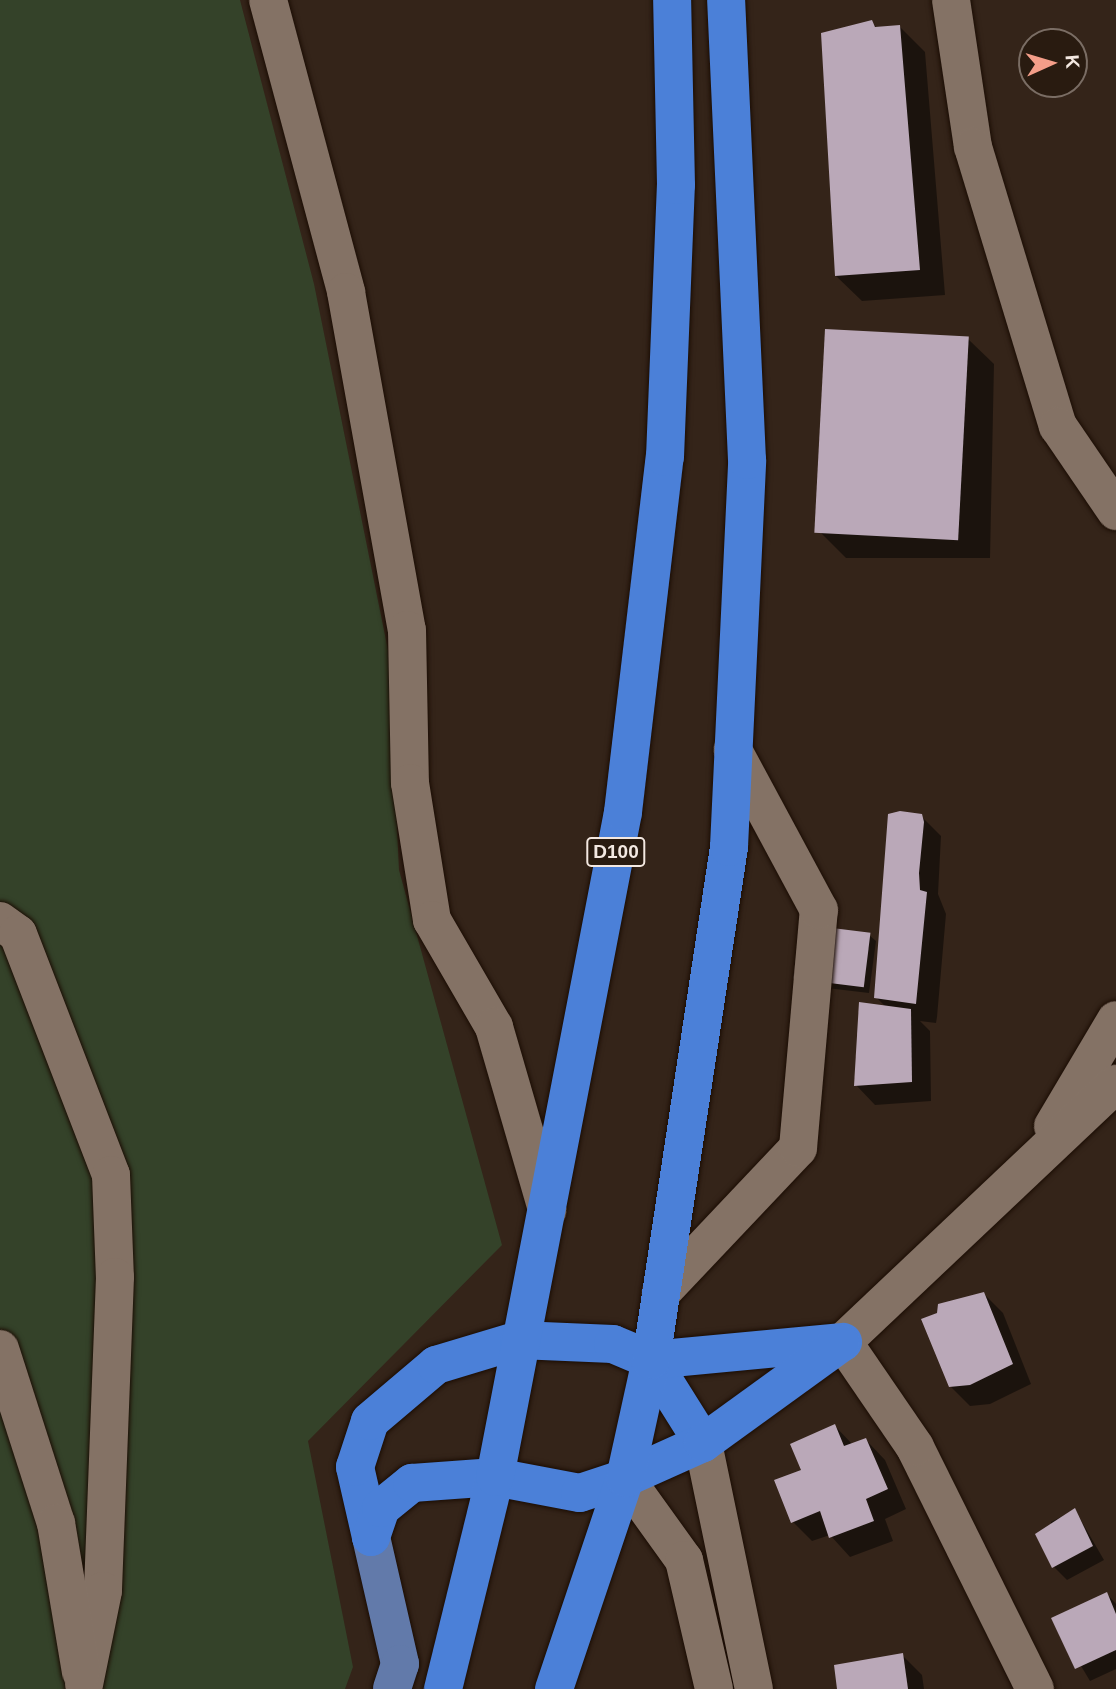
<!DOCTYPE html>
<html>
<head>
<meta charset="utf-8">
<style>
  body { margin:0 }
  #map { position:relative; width:1116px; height:1689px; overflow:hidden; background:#342419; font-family:Helvetica,sans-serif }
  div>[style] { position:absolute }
  .green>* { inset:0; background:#344229 }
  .shadow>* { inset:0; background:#0007 }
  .building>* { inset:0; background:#baa8b8; transform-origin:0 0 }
  .roads { filter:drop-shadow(0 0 2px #1b0d04) drop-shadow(0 0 2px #1b0d04) }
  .minor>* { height:38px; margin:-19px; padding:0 19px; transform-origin:19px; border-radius:19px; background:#847265 }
  .major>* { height:38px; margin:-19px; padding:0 19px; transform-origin:19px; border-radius:19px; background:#627aaa }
  .highway>* { height:38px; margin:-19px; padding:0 19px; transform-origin:19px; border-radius:19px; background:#4b80d8 }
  span { translate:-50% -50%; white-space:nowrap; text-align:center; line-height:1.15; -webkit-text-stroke:7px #291b10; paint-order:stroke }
  .shield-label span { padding:2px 5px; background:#291b10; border:2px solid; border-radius:5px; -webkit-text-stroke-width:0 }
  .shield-label { font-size:19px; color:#f3e8e1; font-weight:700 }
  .north { position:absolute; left:1018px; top:28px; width:70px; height:70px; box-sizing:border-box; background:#291b10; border:2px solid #7a6d64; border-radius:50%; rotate:86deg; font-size:19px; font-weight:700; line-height:28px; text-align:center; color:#f3e8e1 }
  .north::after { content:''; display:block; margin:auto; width:24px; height:32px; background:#f49e89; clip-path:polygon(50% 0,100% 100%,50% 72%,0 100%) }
</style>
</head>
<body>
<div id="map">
  <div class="green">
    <i style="clip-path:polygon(0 0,240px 0,314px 284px,389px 655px,399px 870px,502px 1245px,308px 1441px,353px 1667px,345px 1689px,0 1689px)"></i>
  </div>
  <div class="shadow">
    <i style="clip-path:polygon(871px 22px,877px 28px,900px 27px,925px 52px,945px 295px,862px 301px,836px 276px)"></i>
    <i style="clip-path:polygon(968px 339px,994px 364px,990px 558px,846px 558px,820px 532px)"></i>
    <i style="clip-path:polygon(921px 816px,941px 836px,938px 894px,946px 914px,937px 1017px,936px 1023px,920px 1021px,930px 1031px,931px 1101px,875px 1105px,856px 1085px,886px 1007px,876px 997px)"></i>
    <i style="clip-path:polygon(869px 935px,876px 941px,869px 993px,801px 985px)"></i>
    <i style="clip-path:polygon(984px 1294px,1003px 1313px,1031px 1384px,990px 1404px,970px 1406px,950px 1386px,938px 1314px)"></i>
    <i style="clip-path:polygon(835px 1426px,853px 1445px,866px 1440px,885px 1460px,906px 1509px,885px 1519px,893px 1541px,850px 1557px,830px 1535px,812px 1541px,793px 1522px,804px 1471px)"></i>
    <i style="clip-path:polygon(1075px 1510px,1104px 1560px,1067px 1580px,1054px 1567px,1051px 1522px)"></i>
    <i style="clip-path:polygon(1107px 1594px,1116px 1604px,1116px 1669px,1090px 1681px,1053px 1619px)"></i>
    <i style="clip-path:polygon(902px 1655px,922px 1675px,924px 1689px,838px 1689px)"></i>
  </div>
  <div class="building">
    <i style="clip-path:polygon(872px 20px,875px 27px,900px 25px,920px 270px,835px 276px,821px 33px)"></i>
    <i style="left:825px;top:329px;width:144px;height:204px;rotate:3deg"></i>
    <i style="clip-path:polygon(900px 811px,922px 814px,924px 822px,919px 873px,920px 890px,927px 892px,916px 1004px,874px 998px,888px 814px)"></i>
    <i style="left:800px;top:924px;width:71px;height:55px;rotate:7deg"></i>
    <i style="clip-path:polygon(859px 1002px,911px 1009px,912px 1082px,854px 1086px)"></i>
    <i style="clip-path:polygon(984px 1292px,1013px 1364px,970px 1385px,949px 1387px,921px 1319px,937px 1313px,938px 1304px)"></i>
    <i style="clip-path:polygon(835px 1424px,844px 1446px,866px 1438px,888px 1489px,866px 1499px,874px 1521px,829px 1538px,820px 1511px,791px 1523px,774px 1480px,801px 1470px,790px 1444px)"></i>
    <i style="clip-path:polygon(1075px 1508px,1093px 1546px,1052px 1568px,1035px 1534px)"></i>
    <i style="clip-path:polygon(1107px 1592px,1116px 1614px,1116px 1650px,1075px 1669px,1051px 1618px)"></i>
    <i style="clip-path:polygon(903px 1653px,908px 1689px,837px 1689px,834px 1665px)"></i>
  </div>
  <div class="roads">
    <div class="minor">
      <i style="left:268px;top:0;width:302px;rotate:75deg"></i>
      <i style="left:346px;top:292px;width:343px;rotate:79.8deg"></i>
      <i style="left:407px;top:630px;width:153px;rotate:88.9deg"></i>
      <i style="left:410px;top:783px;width:139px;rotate:80.9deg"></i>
      <i style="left:432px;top:920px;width:124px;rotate:59.9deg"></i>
      <i style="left:494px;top:1027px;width:191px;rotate:73.8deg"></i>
      <i style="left:951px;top:0;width:149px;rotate:81.5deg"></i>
      <i style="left:973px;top:147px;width:292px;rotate:73.1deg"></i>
      <i style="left:1058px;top:426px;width:103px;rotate:55.7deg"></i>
      <i style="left:0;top:921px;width:22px;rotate:36deg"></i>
      <i style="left:18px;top:934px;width:258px;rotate:68.9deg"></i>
      <i style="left:111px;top:1175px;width:102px;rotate:87.8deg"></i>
      <i style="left:115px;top:1277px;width:314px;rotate:92.2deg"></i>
      <i style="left:103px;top:1591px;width:95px;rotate:101.5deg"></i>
      <i style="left:1053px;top:1126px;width:123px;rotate:-59.3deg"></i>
      <i style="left:661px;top:1293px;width:199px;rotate:-46.6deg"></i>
      <i style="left:798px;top:1148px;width:239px;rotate:-85deg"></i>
      <i style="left:819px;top:910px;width:182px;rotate:-118.3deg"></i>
      <i style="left:0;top:1349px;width:183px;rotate:72.2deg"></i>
      <i style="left:56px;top:1523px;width:151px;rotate:80.5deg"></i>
      <i style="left:703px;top:1443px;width:251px;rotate:78.3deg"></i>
      <i style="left:625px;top:1478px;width:101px;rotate:54.3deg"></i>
      <i style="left:684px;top:1560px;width:132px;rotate:76.9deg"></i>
      <i style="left:1035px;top:1689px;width:270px;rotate:-116.4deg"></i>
      <i style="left:915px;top:1447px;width:127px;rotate:-124.4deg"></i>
      <i style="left:843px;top:1342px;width:376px;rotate:-43.4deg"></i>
    </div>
    <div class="major">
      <i style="left:371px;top:1537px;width:130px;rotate:77.1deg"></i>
      <i style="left:400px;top:1664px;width:26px;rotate:108deg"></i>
    </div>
    <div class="highway">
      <i style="left:651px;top:1360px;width:98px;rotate:57.9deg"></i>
      <i style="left:371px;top:1537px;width:72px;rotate:-102.9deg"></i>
      <i style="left:355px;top:1467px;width:48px;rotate:-71.9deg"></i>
      <i style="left:370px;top:1421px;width:87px;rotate:-40.3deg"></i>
      <i style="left:436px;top:1365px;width:87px;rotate:-16.8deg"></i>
      <i style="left:519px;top:1340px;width:94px;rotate:2.4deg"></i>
      <i style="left:613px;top:1344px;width:41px;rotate:22.8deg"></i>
      <i style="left:651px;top:1360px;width:193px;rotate:-5.4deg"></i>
      <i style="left:371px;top:1537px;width:31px;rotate:-71deg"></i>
      <i style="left:381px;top:1508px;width:40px;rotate:-39deg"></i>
      <i style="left:412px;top:1483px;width:83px;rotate:-4.1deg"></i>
      <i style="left:495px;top:1477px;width:86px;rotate:10.7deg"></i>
      <i style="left:580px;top:1493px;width:47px;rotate:-18.4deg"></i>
      <i style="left:625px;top:1478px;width:85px;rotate:-24.2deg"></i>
      <i style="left:703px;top:1443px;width:170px;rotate:-35.9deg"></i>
      <i style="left:443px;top:1689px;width:218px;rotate:-76.2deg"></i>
      <i style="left:495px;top:1477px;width:677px;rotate:-79.1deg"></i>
      <i style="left:623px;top:812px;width:357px;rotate:-83.3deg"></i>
      <i style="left:665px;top:457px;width:272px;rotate:-87.7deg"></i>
      <i style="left:676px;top:185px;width:185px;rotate:-91.2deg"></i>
      <i style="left:554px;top:1689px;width:223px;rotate:-71.4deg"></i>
      <i style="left:625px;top:1478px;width:121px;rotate:-77.6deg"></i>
      <i style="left:651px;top:1360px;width:519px;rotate:-81.35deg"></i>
      <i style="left:729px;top:847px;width:387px;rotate:-87.3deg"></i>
      <i style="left:747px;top:460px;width:460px;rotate:-92.6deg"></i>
    </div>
  </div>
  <div class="shield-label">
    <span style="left:616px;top:852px">D100</span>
  </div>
  <div class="north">K</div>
</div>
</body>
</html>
